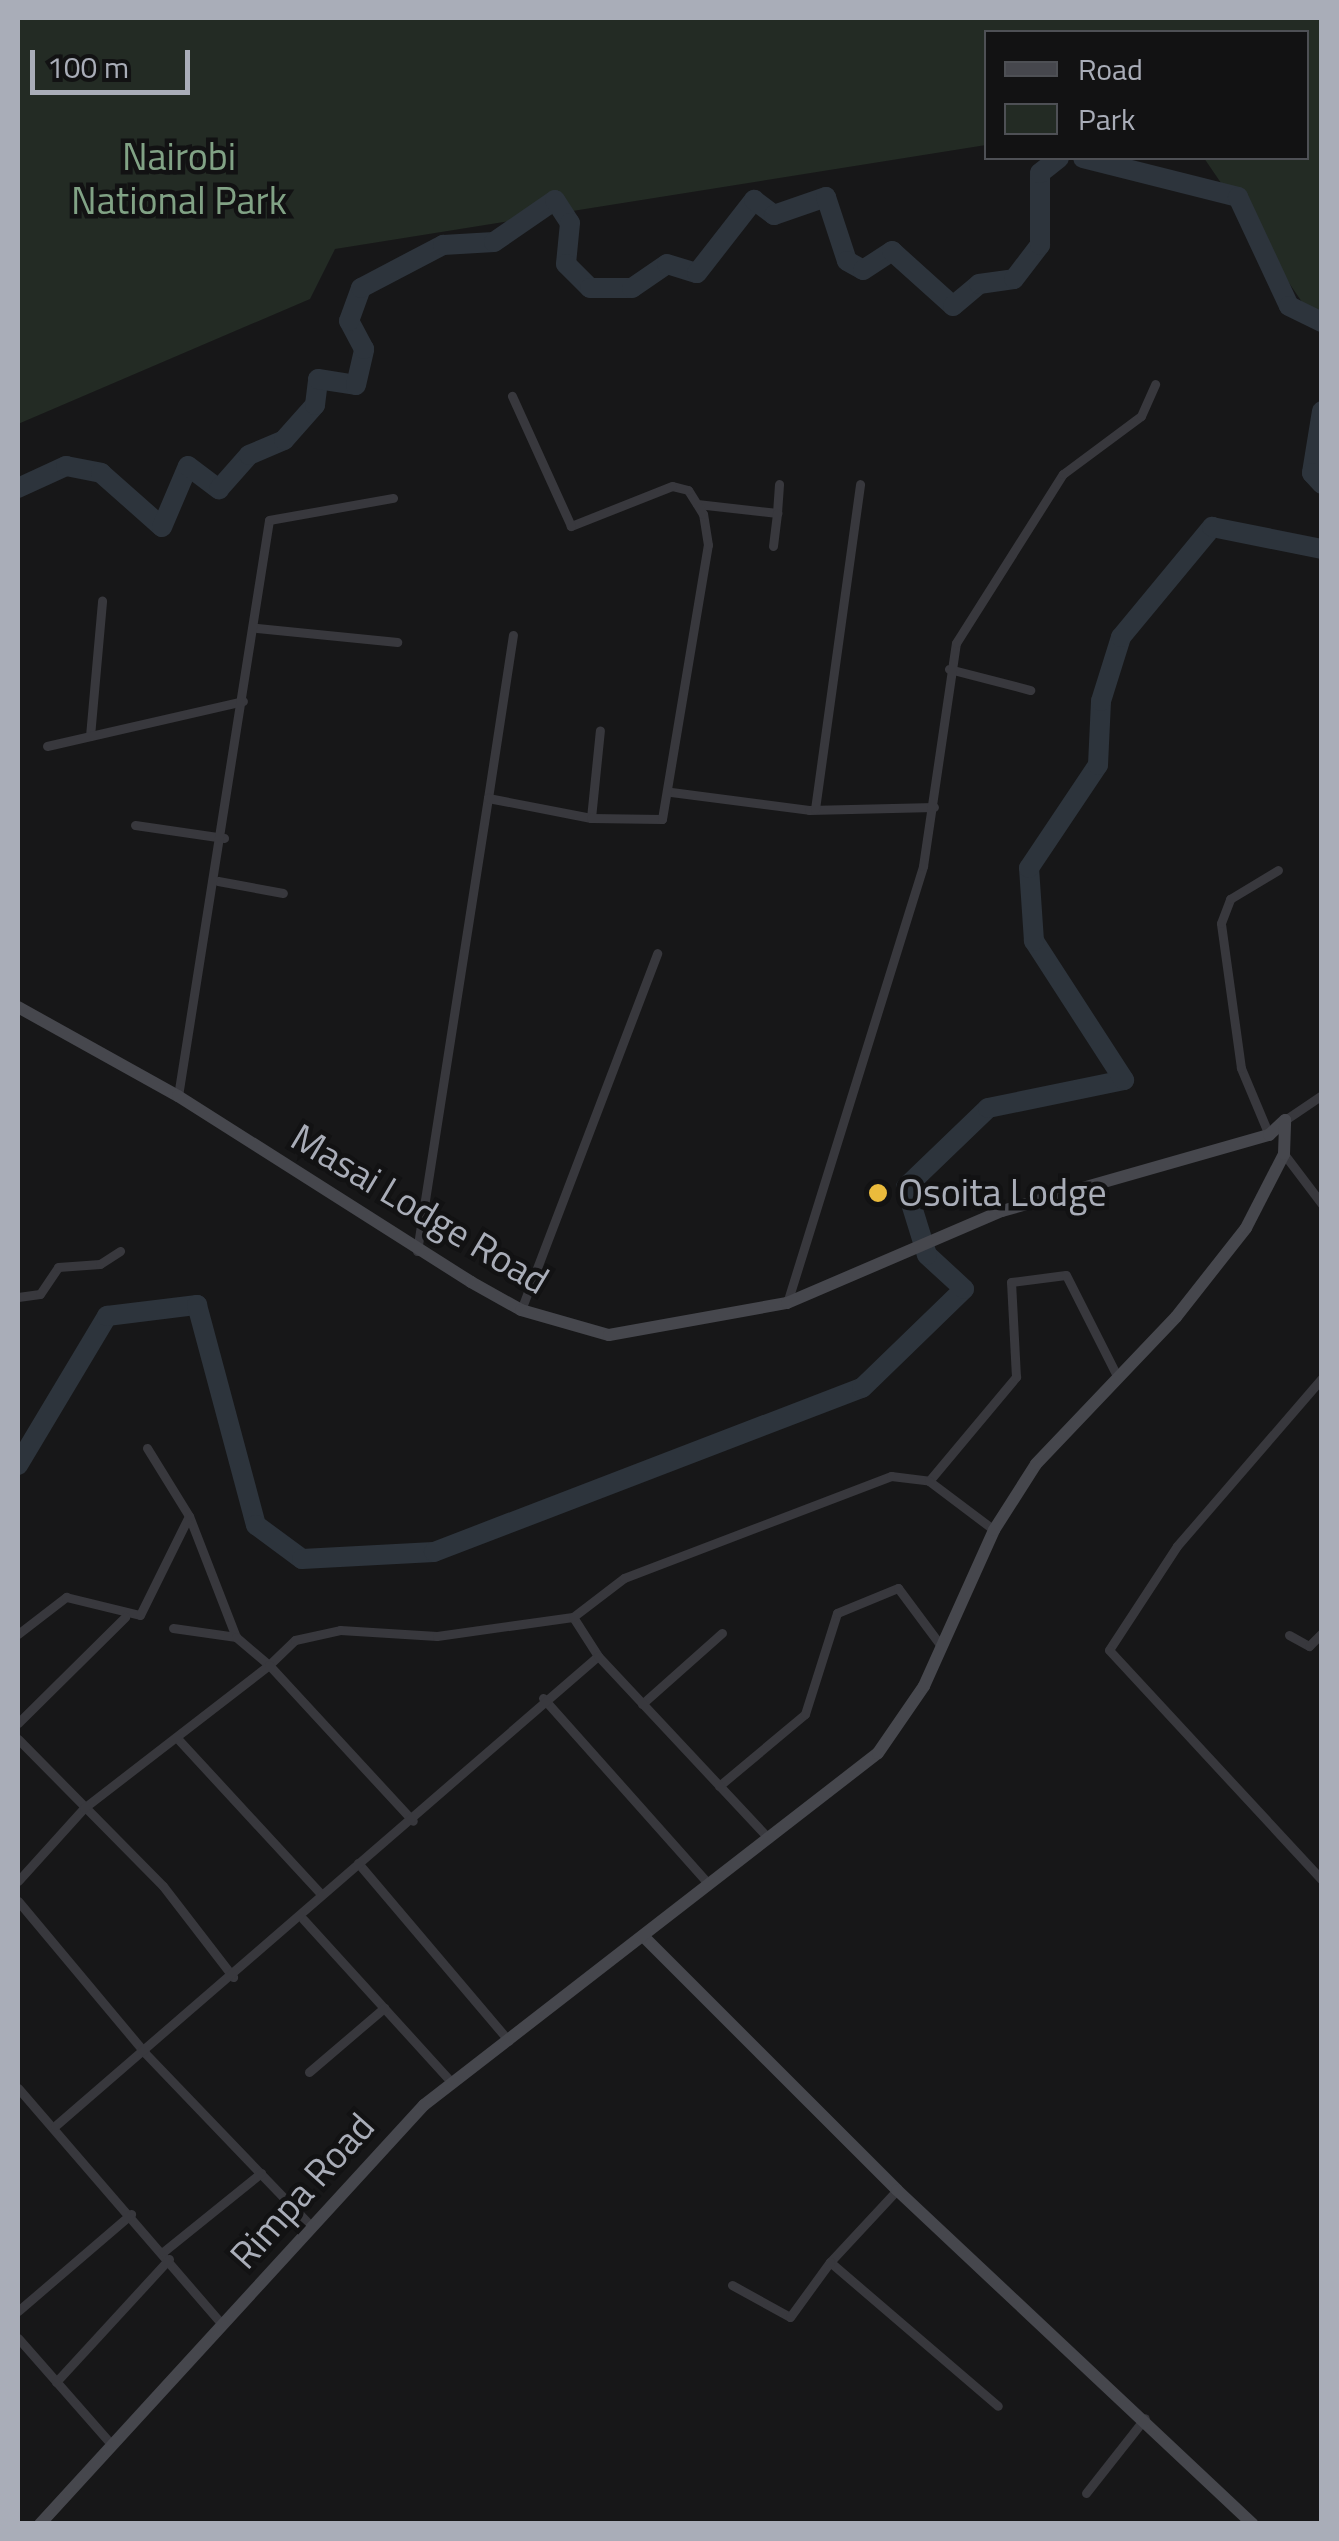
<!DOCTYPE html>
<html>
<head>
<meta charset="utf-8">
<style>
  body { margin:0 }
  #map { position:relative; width:1339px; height:2541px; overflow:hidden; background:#171718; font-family:"Titillium Web",sans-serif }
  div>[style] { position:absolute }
  .green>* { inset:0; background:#232b24 }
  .river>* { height:20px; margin:-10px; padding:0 10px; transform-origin:10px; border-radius:10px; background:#2d343c }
  .street>* { height:9px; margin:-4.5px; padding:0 4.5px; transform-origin:4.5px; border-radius:4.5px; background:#38383d }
  .secondary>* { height:12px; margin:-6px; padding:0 6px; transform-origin:6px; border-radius:6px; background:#46474d }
  .dots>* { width:28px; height:28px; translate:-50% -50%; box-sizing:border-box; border:5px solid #121213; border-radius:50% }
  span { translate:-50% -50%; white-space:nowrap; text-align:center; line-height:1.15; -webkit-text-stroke:9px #121213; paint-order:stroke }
  .park-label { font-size:38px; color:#81a285 }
  .poi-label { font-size:38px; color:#a9adb8 }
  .left { translate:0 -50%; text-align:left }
  .street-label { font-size:38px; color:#a9adb8 }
  .frame { position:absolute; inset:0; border:20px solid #a9adb8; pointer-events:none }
  .legend { position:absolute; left:984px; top:30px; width:325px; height:130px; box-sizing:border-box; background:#121213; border:2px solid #4e5055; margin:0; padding:12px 18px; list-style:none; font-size:30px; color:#a9adb8 }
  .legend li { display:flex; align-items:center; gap:20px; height:50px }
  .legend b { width:50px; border:2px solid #4e5055 }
  .scale { position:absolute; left:30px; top:50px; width:160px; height:45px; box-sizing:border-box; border:5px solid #a9adb8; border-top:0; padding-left:12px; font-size:30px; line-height:35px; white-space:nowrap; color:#a9adb8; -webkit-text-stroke:8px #121213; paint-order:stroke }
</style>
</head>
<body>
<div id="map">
  <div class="green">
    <i style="clip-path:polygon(18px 18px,1321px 18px,1321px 330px,1204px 158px,1306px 158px,1306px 32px,986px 32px,986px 145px,335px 249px,310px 299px,18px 424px)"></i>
  </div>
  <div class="river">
    <i style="left:1083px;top:158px;width:160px;rotate:14.1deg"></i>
    <i style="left:1238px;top:197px;width:120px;rotate:64.9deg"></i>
    <i style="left:1289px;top:306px;width:37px;rotate:26deg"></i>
    <i style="left:1322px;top:411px;width:63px;rotate:99.2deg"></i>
    <i style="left:1312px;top:473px;width:15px;rotate:48deg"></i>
    <i style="left:18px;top:488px;width:53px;rotate:-24.6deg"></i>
    <i style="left:66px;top:466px;width:36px;rotate:11deg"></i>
    <i style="left:101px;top:473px;width:81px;rotate:41.5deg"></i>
    <i style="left:162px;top:527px;width:66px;rotate:-66.9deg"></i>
    <i style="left:188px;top:466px;width:39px;rotate:37deg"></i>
    <i style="left:219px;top:489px;width:45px;rotate:-48.6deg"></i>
    <i style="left:249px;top:455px;width:38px;rotate:-23deg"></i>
    <i style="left:284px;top:440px;width:47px;rotate:-48.5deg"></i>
    <i style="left:315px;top:405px;width:26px;rotate:-83deg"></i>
    <i style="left:318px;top:379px;width:38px;rotate:9deg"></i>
    <i style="left:356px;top:385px;width:37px;rotate:-77deg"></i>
    <i style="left:364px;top:349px;width:32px;rotate:-118deg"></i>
    <i style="left:349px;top:321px;width:35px;rotate:-70deg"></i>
    <i style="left:361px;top:288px;width:93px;rotate:-27.7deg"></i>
    <i style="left:443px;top:245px;width:51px;rotate:-3.4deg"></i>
    <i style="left:494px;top:242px;width:74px;rotate:-34.5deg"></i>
    <i style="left:555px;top:200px;width:27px;rotate:57deg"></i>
    <i style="left:570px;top:223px;width:41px;rotate:95.6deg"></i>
    <i style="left:566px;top:264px;width:34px;rotate:45deg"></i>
    <i style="left:590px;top:288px;width:42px"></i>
    <i style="left:632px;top:288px;width:42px;rotate:-34.4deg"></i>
    <i style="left:667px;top:264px;width:31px;rotate:17deg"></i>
    <i style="left:697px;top:273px;width:93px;rotate:-52deg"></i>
    <i style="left:754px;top:200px;width:25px;rotate:37deg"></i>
    <i style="left:774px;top:215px;width:55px;rotate:-19.1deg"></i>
    <i style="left:826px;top:197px;width:67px;rotate:71.8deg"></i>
    <i style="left:847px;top:261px;width:18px;rotate:29deg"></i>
    <i style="left:863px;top:270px;width:35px;rotate:-33deg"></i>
    <i style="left:892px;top:251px;width:82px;rotate:42deg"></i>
    <i style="left:953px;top:306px;width:34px;rotate:-40deg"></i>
    <i style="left:979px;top:284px;width:35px;rotate:-8deg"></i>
    <i style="left:1014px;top:279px;width:43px;rotate:-52.6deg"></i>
    <i style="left:1040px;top:245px;width:72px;rotate:-90deg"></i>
    <i style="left:1040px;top:173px;width:24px;rotate:-38deg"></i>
    <i style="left:18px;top:1465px;width:174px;rotate:-59.1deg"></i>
    <i style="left:107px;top:1316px;width:91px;rotate:-7deg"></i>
    <i style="left:197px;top:1305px;width:228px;rotate:75deg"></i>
    <i style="left:256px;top:1525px;width:57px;rotate:36.5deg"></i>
    <i style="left:302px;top:1559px;width:132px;rotate:-3deg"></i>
    <i style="left:434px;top:1552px;width:458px;rotate:-21deg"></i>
    <i style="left:862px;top:1388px;width:142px;rotate:-44.1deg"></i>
    <i style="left:964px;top:1289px;width:50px;rotate:-137.4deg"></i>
    <i style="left:927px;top:1255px;width:71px;rotate:-107.2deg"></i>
    <i style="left:906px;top:1187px;width:114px;rotate:-43.9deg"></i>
    <i style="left:988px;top:1108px;width:139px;rotate:-11.6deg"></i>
    <i style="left:1124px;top:1080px;width:166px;rotate:-122.9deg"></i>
    <i style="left:1034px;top:941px;width:73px;rotate:-93.9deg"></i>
    <i style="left:1029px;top:868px;width:124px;rotate:-56.2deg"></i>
    <i style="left:1098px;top:765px;width:64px;rotate:-87.3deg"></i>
    <i style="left:1101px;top:701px;width:67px;rotate:-72.6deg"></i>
    <i style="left:1121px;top:637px;width:143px;rotate:-50.4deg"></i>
    <i style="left:1212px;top:527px;width:112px;rotate:11.3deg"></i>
  </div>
  <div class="street">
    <i style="left:697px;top:504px;width:81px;rotate:6.4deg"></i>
    <i style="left:777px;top:513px;width:29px;rotate:-86deg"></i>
    <i style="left:773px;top:546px;width:33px;rotate:-83deg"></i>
    <i style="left:257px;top:628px;width:141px;rotate:5.7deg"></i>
    <i style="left:949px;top:669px;width:84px;rotate:14.5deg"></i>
    <i style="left:90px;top:736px;width:136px;rotate:-84.9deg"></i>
    <i style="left:47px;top:746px;width:201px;rotate:-12.9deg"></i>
    <i style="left:671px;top:792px;width:139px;rotate:7.4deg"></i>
    <i style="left:809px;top:810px;width:125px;rotate:-1.4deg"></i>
    <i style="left:488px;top:798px;width:165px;rotate:-81.3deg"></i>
    <i style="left:815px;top:809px;width:328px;rotate:-82.1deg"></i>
    <i style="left:591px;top:818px;width:88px;rotate:-84.2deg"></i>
    <i style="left:135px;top:825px;width:90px;rotate:8.3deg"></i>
    <i style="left:218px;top:881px;width:66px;rotate:10.5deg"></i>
    <i style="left:178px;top:1096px;width:583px;rotate:-81.02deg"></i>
    <i style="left:269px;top:520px;width:126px;rotate:-10.1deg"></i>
    <i style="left:1285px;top:1120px;width:45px;rotate:-34deg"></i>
    <i style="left:1269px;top:1135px;width:73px;rotate:-112.7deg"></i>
    <i style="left:1241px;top:1068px;width:146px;rotate:-97.9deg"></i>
    <i style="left:1221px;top:923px;width:26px;rotate:-69deg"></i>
    <i style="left:1230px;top:899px;width:56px;rotate:-31.1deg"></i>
    <i style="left:1284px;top:1154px;width:63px;rotate:52.8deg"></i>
    <i style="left:417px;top:1251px;width:459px;rotate:-81.1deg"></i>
    <i style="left:488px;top:798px;width:105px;rotate:11deg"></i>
    <i style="left:591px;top:818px;width:71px;rotate:0.8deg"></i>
    <i style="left:662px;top:819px;width:278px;rotate:-80.5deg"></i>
    <i style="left:708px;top:545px;width:31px;rotate:-99deg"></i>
    <i style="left:703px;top:514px;width:28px;rotate:-122deg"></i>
    <i style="left:688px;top:490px;width:16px;rotate:-166deg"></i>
    <i style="left:672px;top:486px;width:109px;rotate:158.4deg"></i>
    <i style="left:571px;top:526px;width:143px;rotate:-114.4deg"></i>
    <i style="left:18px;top:1297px;width:22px;rotate:-8deg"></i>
    <i style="left:40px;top:1294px;width:32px;rotate:-56deg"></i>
    <i style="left:58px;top:1267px;width:42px;rotate:-4.1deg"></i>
    <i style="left:100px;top:1264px;width:24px;rotate:-33deg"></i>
    <i style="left:787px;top:1303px;width:458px;rotate:-72.7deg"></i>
    <i style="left:923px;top:866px;width:225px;rotate:-81.6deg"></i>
    <i style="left:956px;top:643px;width:200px;rotate:-57.7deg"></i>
    <i style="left:1063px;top:474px;width:97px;rotate:-36.6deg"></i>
    <i style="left:1141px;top:416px;width:35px;rotate:-66deg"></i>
    <i style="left:521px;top:1310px;width:382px;rotate:-69.1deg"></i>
    <i style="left:1322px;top:1378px;width:222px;rotate:130.8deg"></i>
    <i style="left:1177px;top:1546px;width:124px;rotate:123.2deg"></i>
    <i style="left:1109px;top:1650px;width:313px;rotate:47.2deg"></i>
    <i style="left:929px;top:1481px;width:136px;rotate:-50.1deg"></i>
    <i style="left:1016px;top:1377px;width:95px;rotate:-93deg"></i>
    <i style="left:1011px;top:1282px;width:55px;rotate:-7.3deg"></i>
    <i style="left:1066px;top:1275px;width:111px;rotate:63.2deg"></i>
    <i style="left:189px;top:1516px;width:130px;rotate:68.8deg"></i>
    <i style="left:573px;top:1617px;width:46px;rotate:57.3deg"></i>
    <i style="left:173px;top:1628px;width:64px;rotate:8.1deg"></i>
    <i style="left:236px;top:1637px;width:43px;rotate:40.3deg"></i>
    <i style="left:269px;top:1665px;width:36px;rotate:-44deg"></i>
    <i style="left:295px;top:1640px;width:46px;rotate:-12.5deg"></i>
    <i style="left:340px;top:1630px;width:97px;rotate:3.5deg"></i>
    <i style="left:437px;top:1636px;width:137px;rotate:-8deg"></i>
    <i style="left:573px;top:1617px;width:64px;rotate:-37.4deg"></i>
    <i style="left:624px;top:1578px;width:286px;rotate:-20.9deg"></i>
    <i style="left:891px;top:1476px;width:38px;rotate:7deg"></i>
    <i style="left:929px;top:1481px;width:81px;rotate:37deg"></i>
    <i style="left:18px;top:1634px;width:61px;rotate:-37.6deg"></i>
    <i style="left:66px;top:1597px;width:76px;rotate:13.7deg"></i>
    <i style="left:140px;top:1615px;width:110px;rotate:-63.7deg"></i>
    <i style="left:189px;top:1516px;width:80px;rotate:-121.7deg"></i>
    <i style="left:1289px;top:1635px;width:23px;rotate:29deg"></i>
    <i style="left:1309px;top:1646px;width:18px;rotate:-45deg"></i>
    <i style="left:543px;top:1698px;width:249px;rotate:48.3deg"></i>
    <i style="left:642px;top:1704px;width:107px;rotate:-41.6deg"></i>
    <i style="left:18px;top:1723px;width:151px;rotate:-44.7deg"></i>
    <i style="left:177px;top:1738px;width:212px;rotate:47.3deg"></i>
    <i style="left:18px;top:1739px;width:206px;rotate:45.4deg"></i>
    <i style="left:163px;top:1886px;width:115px;rotate:52.4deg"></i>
    <i style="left:719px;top:1786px;width:112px;rotate:-39.9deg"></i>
    <i style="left:805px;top:1714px;width:106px;rotate:-72.4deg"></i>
    <i style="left:837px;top:1613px;width:66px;rotate:-22.3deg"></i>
    <i style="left:898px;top:1588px;width:72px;rotate:53.4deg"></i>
    <i style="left:358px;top:1863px;width:233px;rotate:49.7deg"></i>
    <i style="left:18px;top:1881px;width:98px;rotate:-47.9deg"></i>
    <i style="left:84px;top:1808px;width:234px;rotate:-37.7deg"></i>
    <i style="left:269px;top:1665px;width:212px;rotate:47.3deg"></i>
    <i style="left:18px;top:1901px;width:198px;rotate:50.1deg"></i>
    <i style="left:145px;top:2053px;width:240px;rotate:46.2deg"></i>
    <i style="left:303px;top:1919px;width:222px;rotate:47.7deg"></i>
    <i style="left:309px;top:2072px;width:99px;rotate:-40.5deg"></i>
    <i style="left:18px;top:2088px;width:312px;rotate:49.2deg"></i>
    <i style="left:55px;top:2126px;width:718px;rotate:-40.88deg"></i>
    <i style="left:598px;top:1656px;width:250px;rotate:46.9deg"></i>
    <i style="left:897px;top:2190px;width:98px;rotate:132.9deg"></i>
    <i style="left:830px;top:2262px;width:221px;rotate:40.6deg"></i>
    <i style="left:163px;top:2252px;width:126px;rotate:-38.9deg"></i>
    <i style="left:732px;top:2285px;width:66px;rotate:28.9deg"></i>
    <i style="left:790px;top:2317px;width:68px;rotate:-54deg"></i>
    <i style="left:18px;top:2311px;width:149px;rotate:-40.6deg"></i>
    <i style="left:18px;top:2338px;width:142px;rotate:48.7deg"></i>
    <i style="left:56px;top:2382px;width:167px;rotate:-47.4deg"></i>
    <i style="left:1086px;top:2493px;width:95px;rotate:-51.8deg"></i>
  </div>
  <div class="secondary">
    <i style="left:18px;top:1007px;width:183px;rotate:29.1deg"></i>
    <i style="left:178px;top:1096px;width:347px;rotate:32.4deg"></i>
    <i style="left:471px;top:1282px;width:57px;rotate:29.2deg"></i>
    <i style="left:521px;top:1310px;width:91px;rotate:15.9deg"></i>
    <i style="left:609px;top:1335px;width:181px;rotate:-10.2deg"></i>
    <i style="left:787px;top:1303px;width:234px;rotate:-23.2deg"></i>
    <i style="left:1002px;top:1211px;width:278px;rotate:-15.9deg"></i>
    <i style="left:1269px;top:1135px;width:22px;rotate:-43deg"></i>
    <i style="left:643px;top:1936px;width:359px;rotate:45deg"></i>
    <i style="left:897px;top:2190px;width:488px;rotate:43.2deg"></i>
    <i style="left:40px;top:2524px;width:568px;rotate:-47.5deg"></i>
    <i style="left:424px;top:2105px;width:574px;rotate:-37.79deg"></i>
    <i style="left:878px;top:1753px;width:81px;rotate:-55.5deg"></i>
    <i style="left:924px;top:1686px;width:171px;rotate:-65.8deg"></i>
    <i style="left:994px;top:1530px;width:78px;rotate:-57.5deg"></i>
    <i style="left:1036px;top:1464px;width:203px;rotate:-46.4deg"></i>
    <i style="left:1176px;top:1317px;width:113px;rotate:-51.8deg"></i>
    <i style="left:1246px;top:1228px;width:83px;rotate:-62.8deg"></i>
    <i style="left:1284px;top:1154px;width:34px;rotate:-88deg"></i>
  </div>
  <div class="dots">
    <i style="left:878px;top:1193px;background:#ebbb3c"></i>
  </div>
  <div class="park-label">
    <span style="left:179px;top:179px">Nairobi<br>National Park</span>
  </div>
  <div class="poi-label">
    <span class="left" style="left:898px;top:1193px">Osoita Lodge</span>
  </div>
  <div class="street-label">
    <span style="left:420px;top:1209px;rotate:31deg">Masai Lodge Road</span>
    <span style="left:302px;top:2191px;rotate:-48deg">Rimpa Road</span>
  </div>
  <div class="frame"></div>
  <ul class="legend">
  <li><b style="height:12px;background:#46474d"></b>Road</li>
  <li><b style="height:28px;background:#232b24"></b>Park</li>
  </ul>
  <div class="scale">100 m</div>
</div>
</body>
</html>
